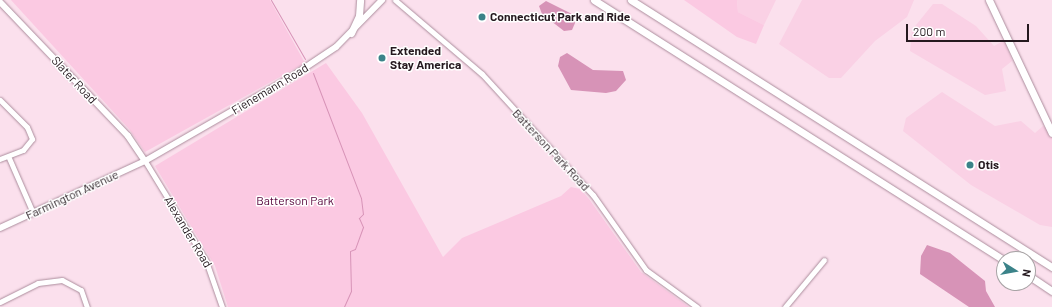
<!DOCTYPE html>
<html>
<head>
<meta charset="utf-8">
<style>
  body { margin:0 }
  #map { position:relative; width:1052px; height:307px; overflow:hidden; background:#fbe0ed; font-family:Barlow,sans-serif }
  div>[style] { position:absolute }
  .built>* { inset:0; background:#fad1e5 }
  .green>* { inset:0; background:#fbc9e2 }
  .water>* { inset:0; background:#d793b7 }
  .stream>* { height:1px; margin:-0.5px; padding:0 0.5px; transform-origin:0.5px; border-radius:0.5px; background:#d793b7 }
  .roads { filter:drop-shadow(0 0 1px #ac8d9d) drop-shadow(0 0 1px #ac8d9d) }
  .minor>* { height:5px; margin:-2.5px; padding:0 2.5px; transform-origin:2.5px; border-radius:2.5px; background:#fff }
  .major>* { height:6px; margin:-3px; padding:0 3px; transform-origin:3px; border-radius:3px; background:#fff }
  .highway>* { height:7px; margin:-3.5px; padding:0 3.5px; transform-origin:3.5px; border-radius:3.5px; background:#fff }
  .dots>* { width:11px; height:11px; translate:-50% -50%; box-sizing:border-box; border:2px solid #fff; border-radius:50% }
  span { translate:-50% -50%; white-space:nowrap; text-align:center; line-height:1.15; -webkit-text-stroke:3px #fff; paint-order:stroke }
  .poi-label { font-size:12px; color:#25191f; font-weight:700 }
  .left { translate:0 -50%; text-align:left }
  .street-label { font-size:12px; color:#25191f }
  .park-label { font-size:12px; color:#55023a }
  .north { position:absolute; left:996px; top:251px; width:40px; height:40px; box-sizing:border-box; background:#fff; border:1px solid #a8a3a5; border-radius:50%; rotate:101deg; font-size:11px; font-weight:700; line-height:16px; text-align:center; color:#25191f }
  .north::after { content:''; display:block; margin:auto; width:14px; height:18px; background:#3b8389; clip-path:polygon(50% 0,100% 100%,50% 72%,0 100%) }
  .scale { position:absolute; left:906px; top:24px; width:123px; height:18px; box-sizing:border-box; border:2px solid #25191f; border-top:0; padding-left:5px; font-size:12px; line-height:14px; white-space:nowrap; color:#25191f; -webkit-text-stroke:3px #fff; paint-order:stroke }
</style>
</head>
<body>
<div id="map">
  <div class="built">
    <i style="clip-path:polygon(737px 0,776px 0,764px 25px,738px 12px)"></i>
    <i style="clip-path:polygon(802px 0,914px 0,907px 17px,875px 41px,841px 78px,829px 78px,779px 44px)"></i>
    <i style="clip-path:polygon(933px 4px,942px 4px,976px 26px,994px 46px,1005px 40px,1012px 61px,1002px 69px,1006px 91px,985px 95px,910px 51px,912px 30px)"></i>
    <i style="clip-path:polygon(942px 92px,995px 126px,1021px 121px,1035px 133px,1043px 126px,1052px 134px,1052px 227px,1040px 225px,971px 185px,903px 131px,906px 118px)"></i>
  </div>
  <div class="green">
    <i style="clip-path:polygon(11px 0,270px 0,305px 63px,145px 152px,129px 129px)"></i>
    <i style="clip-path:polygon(684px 0,737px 0,738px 12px,764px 25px,756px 44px,737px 37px)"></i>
    <i style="clip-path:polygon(326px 63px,362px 113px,443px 257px,462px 238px,561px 196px,571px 187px,580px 189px,589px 199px,641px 272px,689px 307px,228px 307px,215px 266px,155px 166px)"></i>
  </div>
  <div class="water">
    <i style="clip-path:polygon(546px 1px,572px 14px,575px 23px,572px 30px,564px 31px,542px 14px,539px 6px)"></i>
    <i style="clip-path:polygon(567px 53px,593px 70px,623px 71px,626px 80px,616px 91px,606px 93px,571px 90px,558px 66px,560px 57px)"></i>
    <i style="clip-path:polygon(927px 245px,950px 253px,985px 281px,986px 291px,995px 307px,969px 307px,920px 274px,921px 256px)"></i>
  </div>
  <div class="stream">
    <i style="left:271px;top:0;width:68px;rotate:60deg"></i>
    <i style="left:313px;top:73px;width:134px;rotate:69deg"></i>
    <i style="left:361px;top:198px;width:16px;rotate:83deg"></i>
    <i style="left:363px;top:214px;width:6px;rotate:135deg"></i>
    <i style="left:359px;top:218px;width:10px;rotate:66deg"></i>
    <i style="left:363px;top:227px;width:23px;rotate:110deg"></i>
    <i style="left:355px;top:249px;width:5px;rotate:158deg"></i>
    <i style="left:350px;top:251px;width:40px;rotate:88.6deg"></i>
    <i style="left:351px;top:291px;width:17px;rotate:114deg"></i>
  </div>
  <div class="roads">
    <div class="minor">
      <i style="left:395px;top:0;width:114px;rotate:40.4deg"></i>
      <i style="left:482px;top:74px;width:164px;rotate:47.5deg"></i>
      <i style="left:593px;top:195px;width:92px;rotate:54.8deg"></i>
      <i style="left:646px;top:270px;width:63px;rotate:36deg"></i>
      <i style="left:0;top:100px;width:38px;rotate:45deg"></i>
      <i style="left:27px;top:127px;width:13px;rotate:67deg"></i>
      <i style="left:32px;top:139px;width:14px;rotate:129deg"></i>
      <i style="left:23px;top:150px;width:25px;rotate:159deg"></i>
      <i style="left:9px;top:158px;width:60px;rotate:66.4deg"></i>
      <i style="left:145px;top:161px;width:117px;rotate:58.6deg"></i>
      <i style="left:206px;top:261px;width:49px;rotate:70.8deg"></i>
      <i style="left:0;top:302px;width:42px;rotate:-26.6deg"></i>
      <i style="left:38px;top:283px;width:24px;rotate:-7deg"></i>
      <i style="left:62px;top:280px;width:21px;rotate:28deg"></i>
      <i style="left:81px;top:290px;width:18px;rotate:71deg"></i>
      <i style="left:785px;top:307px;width:61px;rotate:-50.3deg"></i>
    </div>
    <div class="major">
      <i style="left:0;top:2px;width:185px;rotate:46.3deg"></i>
      <i style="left:128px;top:136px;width:30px;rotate:56deg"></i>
      <i style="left:0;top:228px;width:160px;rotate:-24.8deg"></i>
      <i style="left:145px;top:161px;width:168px;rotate:-29.9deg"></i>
      <i style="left:291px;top:77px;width:54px;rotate:-33.7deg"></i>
      <i style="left:336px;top:47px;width:66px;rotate:-45.6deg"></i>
    </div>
    <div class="highway">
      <i style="left:594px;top:0;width:485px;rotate:32.4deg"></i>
      <i style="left:631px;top:0;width:499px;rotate:32.4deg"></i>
      <i style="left:989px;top:0;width:147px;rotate:64.7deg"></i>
      <i style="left:351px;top:33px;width:19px;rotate:-65deg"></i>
      <i style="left:359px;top:16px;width:16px;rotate:-86deg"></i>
      <i style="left:1028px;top:275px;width:29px;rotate:34deg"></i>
    </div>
  </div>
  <div class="dots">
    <i style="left:482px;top:17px;background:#3b8389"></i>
    <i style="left:382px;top:58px;background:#3b8389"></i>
    <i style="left:970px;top:165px;background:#3b8389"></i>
  </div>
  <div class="poi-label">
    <span class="left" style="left:490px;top:17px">Connecticut Park and Ride</span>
    <span class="left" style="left:390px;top:58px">Extended<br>Stay America</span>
    <span class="left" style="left:978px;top:165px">Otis</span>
  </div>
  <div class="street-label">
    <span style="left:74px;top:80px;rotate:47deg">Slater Road</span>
    <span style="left:270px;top:89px;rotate:-31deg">Fienemann Road</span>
    <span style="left:551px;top:150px;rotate:47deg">Batterson Park Road</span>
    <span style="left:72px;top:195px;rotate:-25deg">Farmington Avenue</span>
    <span style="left:188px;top:232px;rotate:59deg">Alexander Road</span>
  </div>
  <div class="park-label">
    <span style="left:295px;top:201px">Batterson Park</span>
  </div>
  <div class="north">N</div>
  <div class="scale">200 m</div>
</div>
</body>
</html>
